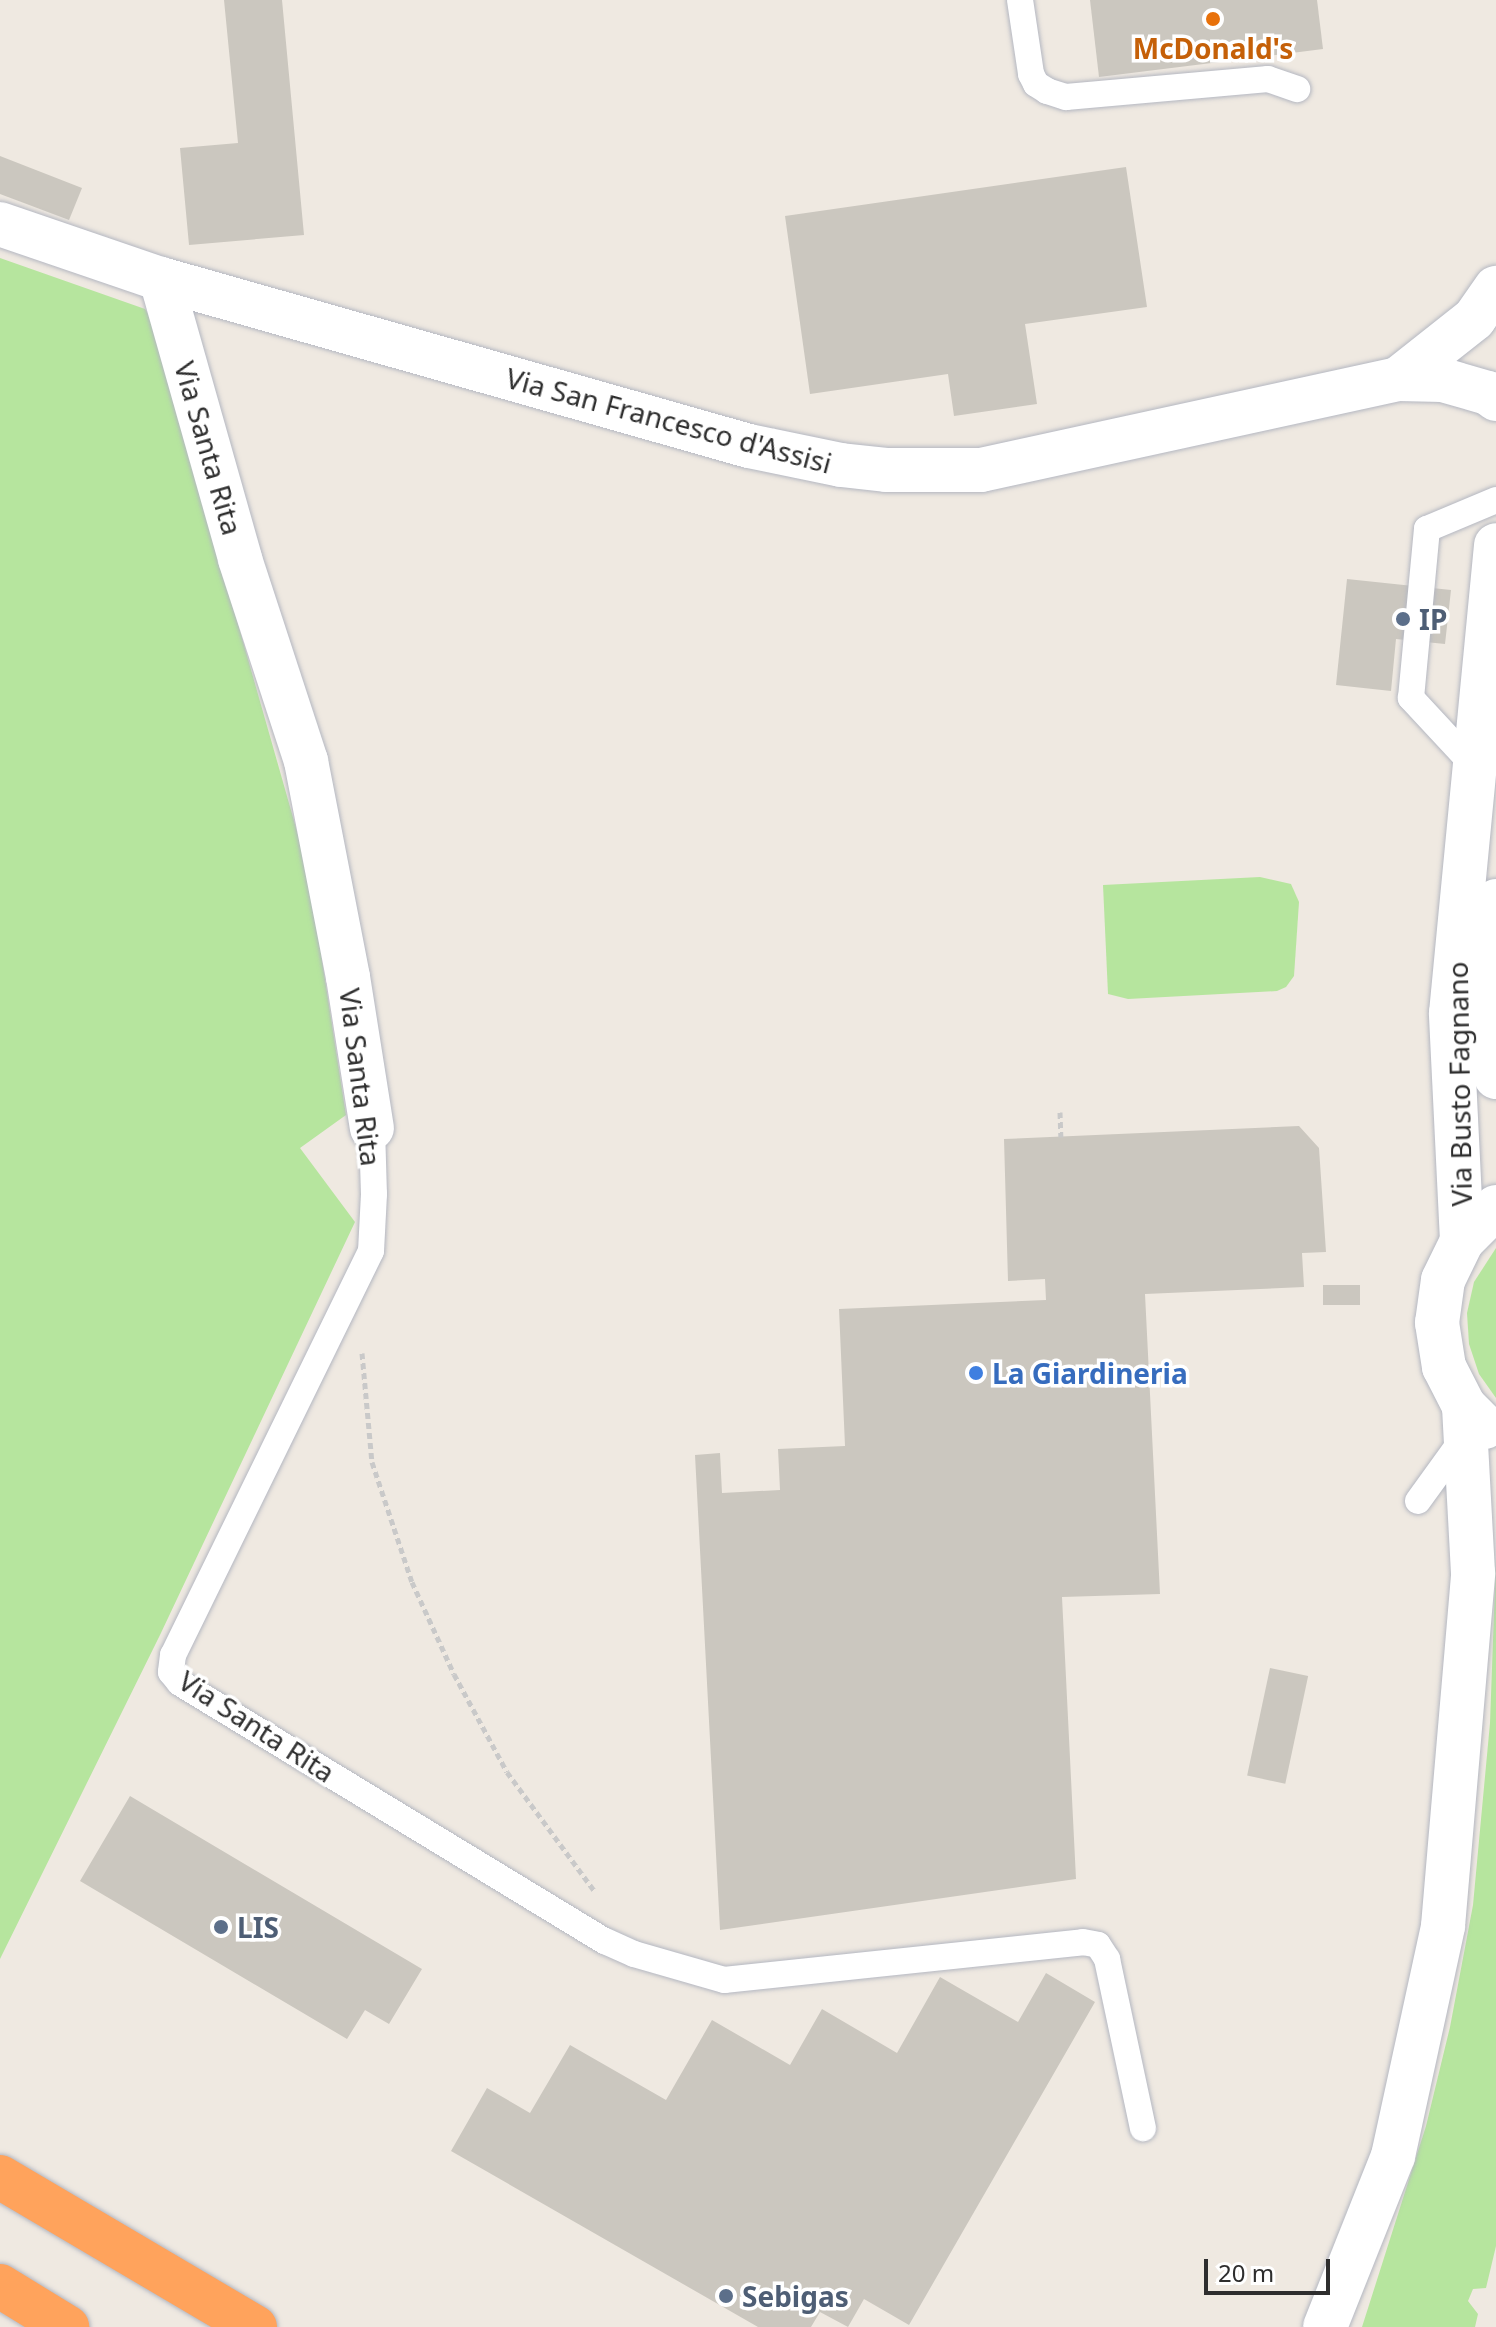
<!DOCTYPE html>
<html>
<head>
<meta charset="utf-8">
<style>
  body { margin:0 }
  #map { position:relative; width:1496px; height:2327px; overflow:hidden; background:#efe9e1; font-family:"Noto Sans",sans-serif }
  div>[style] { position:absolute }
  .green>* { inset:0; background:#b6e59e }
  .building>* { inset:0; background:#cbc7bf; transform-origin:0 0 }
  .path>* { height:5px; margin-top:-2.5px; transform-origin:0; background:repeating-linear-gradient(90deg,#c9c9c9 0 6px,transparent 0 10px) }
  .roads { filter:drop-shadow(0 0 2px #b4b7c1) drop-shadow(0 0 2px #b4b7c1) }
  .lane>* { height:26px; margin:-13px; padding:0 13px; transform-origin:13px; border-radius:13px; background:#fff }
  .street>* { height:44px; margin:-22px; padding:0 22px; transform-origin:22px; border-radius:22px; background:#fff }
  .secondary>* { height:44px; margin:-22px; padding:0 22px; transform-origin:22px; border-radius:22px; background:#fff }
  .highway>* { height:44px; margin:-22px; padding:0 22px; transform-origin:22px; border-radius:22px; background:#ffa35c }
  .dots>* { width:22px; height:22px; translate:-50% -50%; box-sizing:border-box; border:4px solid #fff; border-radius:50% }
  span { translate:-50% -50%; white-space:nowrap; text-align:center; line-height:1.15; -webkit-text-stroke:7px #fff; paint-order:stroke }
  .food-label { font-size:28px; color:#c56008; font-weight:700 }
  .street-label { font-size:28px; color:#2e2e2e }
  .service-label { font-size:28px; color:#4e5e75; font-weight:700 }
  .left { translate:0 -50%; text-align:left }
  .shop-label { font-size:28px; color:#366cbe; font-weight:700 }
  .scale { position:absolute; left:1204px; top:2259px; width:126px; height:36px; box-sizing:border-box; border:4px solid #2e2e2e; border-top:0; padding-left:10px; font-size:24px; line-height:28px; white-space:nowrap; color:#2e2e2e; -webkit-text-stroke:6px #fff; paint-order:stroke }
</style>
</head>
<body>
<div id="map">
  <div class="green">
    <i style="clip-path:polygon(0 258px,145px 309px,151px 318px,308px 870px,346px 1115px,300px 1148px,355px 1222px,160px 1635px,0 1959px)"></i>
    <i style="clip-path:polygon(1260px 877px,1291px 884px,1299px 902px,1294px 976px,1286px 987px,1277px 991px,1128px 999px,1108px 994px,1103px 885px)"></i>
    <i style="clip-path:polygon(1496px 1248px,1496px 1398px,1479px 1374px,1469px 1344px,1467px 1313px,1474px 1282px)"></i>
    <i style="clip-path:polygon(1496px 1557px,1496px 2246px,1486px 2288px,1473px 2289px,1468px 2301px,1478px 2314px,1475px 2327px,1362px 2327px,1426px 2126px,1450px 2027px,1473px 1905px,1490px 1723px)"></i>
  </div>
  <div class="building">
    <i style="clip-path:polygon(224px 0,282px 0,304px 235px,189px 245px,180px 148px,238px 143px)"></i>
    <i style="clip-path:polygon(1090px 0,1317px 0,1323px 49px,1099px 77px)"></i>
    <i style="clip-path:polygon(0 156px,82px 188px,69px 220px,0 194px)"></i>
    <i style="clip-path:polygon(1126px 167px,1147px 307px,1025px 324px,1037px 404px,954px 416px,948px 374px,810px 394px,785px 216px)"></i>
    <i style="clip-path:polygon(1347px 579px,1451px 590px,1445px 644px,1396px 639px,1391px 691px,1336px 685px)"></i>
    <i style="clip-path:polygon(1299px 1126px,1319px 1148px,1326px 1252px,1302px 1253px,1304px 1287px,1145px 1294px,1160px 1594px,1062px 1597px,1076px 1879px,720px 1930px,695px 1455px,720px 1453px,722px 1493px,780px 1490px,778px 1449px,845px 1446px,839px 1309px,1046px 1300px,1045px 1279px,1008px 1281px,1004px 1139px)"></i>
    <i style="left:1360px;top:1285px;width:20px;height:37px;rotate:90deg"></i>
    <i style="left:1270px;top:1668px;width:39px;height:110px;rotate:12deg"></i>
    <i style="clip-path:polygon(130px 1796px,422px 1969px,389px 2024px,365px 2010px,347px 2039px,80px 1881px)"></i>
    <i style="clip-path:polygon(1046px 1973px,1095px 2002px,909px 2325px,864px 2299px,848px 2327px,820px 2312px,811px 2327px,758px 2327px,451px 2151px,487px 2088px,530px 2113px,570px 2045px,666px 2100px,712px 2020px,790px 2065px,822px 2009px,897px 2053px,940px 1977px,1018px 2022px)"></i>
  </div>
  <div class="path">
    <i style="left:1060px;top:1112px;width:25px;rotate:88deg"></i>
    <i style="left:362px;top:1353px;width:109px;rotate:84.8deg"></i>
    <i style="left:372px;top:1462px;width:126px;rotate:71.6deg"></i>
    <i style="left:412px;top:1582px;width:101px;rotate:65.5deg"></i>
    <i style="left:454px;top:1674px;width:111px;rotate:61.6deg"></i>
    <i style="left:507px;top:1772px;width:149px;rotate:53.7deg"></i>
  </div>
  <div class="roads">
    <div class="lane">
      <i style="left:1020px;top:0;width:75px;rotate:81.5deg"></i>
      <i style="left:1031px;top:74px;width:11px;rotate:63deg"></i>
      <i style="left:1036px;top:84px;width:13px;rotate:32deg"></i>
      <i style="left:1047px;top:91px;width:20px;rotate:18deg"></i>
      <i style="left:1066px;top:97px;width:203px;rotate:-5.1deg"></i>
      <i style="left:1268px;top:79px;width:31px;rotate:19deg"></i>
      <i style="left:1476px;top:768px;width:96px;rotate:-132.9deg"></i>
      <i style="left:1411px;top:698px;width:170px;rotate:-84.6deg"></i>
      <i style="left:1427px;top:529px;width:75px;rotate:-22.8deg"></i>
      <i style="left:372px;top:1128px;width:66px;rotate:88.3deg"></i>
      <i style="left:374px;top:1194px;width:57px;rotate:93deg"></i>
      <i style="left:371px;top:1251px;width:450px;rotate:116.1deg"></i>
      <i style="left:173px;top:1655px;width:17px;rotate:97deg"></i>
      <i style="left:171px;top:1672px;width:14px;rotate:51deg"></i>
      <i style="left:180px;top:1683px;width:497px;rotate:31.3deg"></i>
      <i style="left:605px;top:1941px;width:32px;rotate:24deg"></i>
      <i style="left:634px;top:1954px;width:94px;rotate:16.1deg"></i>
      <i style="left:724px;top:1980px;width:361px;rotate:-6deg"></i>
      <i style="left:1083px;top:1942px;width:15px;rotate:11deg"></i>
      <i style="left:1098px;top:1945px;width:17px;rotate:57deg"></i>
      <i style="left:1107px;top:1959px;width:173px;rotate:78deg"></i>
      <i style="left:1418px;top:1501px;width:80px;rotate:-54.1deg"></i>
    </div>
    <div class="street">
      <i style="left:0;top:224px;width:170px;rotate:18.9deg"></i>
      <i style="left:161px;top:279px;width:611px;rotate:15.86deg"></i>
      <i style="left:749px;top:446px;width:94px;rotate:11.7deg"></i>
      <i style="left:841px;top:465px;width:45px;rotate:6.3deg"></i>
      <i style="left:886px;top:470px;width:95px"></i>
      <i style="left:981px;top:470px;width:427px;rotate:-12.3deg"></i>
      <i style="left:1398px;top:379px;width:45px;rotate:1.3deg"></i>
      <i style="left:1443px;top:380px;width:47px;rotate:16.1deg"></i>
      <i style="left:1488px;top:393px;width:10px;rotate:37deg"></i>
      <i style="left:161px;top:279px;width:291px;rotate:74.2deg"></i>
      <i style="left:240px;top:559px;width:213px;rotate:71.9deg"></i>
      <i style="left:306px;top:761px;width:220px;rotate:79deg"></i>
      <i style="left:348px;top:977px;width:153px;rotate:81deg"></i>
      <i style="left:1398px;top:379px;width:97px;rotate:-38.3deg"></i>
      <i style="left:1474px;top:319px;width:38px;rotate:-55deg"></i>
    </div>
    <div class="secondary">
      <i style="left:1496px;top:901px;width:112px;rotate:95.7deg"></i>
      <i style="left:1485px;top:1012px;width:66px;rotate:80.4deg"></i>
      <i style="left:1462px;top:1241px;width:228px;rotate:-92.8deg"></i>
      <i style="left:1451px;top:1013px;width:470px;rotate:-84.5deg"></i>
      <i style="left:1485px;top:1427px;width:30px;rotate:-135deg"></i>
      <i style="left:1464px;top:1406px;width:44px;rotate:-117.1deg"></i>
      <i style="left:1444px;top:1367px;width:45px;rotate:-99deg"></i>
      <i style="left:1437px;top:1323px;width:43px;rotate:-82.1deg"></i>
      <i style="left:1443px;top:1280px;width:43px;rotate:-64deg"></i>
      <i style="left:1462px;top:1241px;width:48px;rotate:-45deg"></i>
      <i style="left:1325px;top:2327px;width:184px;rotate:-68.3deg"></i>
      <i style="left:1393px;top:2156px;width:235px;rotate:-77.7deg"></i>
      <i style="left:1443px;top:1926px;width:354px;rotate:-85.1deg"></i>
      <i style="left:1473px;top:1573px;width:167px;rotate:-93.1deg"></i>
    </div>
    <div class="highway">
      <i style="left:0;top:2177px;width:296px;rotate:30.5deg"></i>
      <i style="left:0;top:2286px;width:79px;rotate:31.5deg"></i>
    </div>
  </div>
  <div class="dots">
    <i style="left:1213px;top:19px;background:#e8710a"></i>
    <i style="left:1403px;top:619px;background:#5c6f8a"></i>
    <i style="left:976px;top:1373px;background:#3f7fe0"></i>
    <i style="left:221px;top:1927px;background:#5c6f8a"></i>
    <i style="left:726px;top:2296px;background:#5c6f8a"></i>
  </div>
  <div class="food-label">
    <span style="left:1213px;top:48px">McDonald's</span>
  </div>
  <div class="street-label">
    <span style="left:669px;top:420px;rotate:15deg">Via San Francesco d'Assisi</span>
    <span style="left:209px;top:448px;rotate:74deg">Via Santa Rita</span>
    <span style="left:361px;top:1077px;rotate:83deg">Via Santa Rita</span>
    <span style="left:1459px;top:1084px;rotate:-91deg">Via Busto Fagnano</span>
    <span style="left:257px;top:1726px;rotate:33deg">Via Santa Rita</span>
  </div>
  <div class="service-label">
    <span class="left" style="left:1419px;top:619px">IP</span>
    <span class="left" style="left:237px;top:1927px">LIS</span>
    <span class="left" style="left:742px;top:2296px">Sebigas</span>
  </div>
  <div class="shop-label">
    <span class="left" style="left:992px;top:1373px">La Giardineria</span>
  </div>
  <div class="scale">20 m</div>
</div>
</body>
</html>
